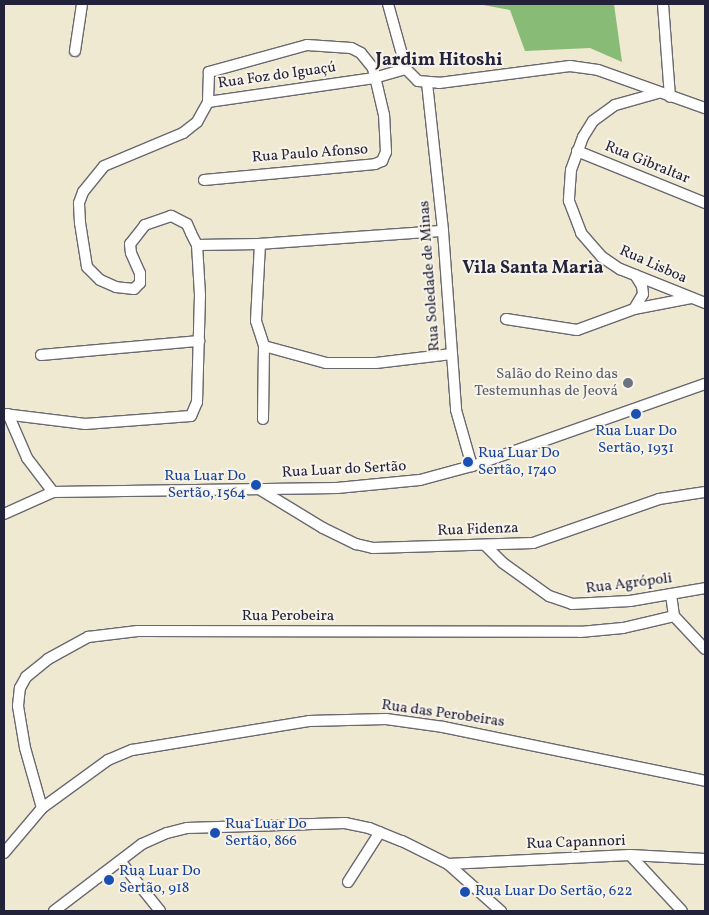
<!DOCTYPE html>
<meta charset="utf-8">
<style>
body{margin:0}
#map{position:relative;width:709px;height:915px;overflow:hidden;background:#efe9d1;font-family:Vollkorn,serif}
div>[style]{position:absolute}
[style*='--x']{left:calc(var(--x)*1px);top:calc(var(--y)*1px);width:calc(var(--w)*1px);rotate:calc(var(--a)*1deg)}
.forest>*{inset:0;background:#88bb75}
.roads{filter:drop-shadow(1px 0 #6a6870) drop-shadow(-1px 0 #6a6870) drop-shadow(0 1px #6a6870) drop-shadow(0 -1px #6a6870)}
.minor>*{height:10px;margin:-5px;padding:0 5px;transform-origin:5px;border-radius:5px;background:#fff}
.dots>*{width:14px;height:14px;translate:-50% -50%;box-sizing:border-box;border:2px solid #f7f3e8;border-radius:50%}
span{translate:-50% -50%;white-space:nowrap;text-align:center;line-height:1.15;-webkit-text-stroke:4px #f7f3e8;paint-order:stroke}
.street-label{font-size:15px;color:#22223b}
.worship-label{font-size:15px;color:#5b616d}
.right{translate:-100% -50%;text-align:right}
.transit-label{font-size:15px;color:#164399}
.left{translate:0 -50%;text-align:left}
.quarter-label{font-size:18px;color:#22223b;font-weight:700}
.frame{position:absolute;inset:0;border:5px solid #22223b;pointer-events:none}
</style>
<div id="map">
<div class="forest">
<i style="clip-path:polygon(478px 4px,614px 4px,622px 62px,590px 48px,525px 51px,510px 10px)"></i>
</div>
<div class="roads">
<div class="minor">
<i style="--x:388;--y:4;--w:67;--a:74.5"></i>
<i style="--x:406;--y:69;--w:17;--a:45"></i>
<i style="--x:418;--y:81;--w:21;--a:5"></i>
<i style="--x:439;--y:83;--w:132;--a:-7.4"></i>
<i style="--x:570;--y:66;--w:28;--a:8"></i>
<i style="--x:598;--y:70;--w:114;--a:19.6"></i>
<i style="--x:663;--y:4;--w:93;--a:85.7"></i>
<i style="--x:75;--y:51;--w:48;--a:-81.5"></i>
<i style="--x:427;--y:83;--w:149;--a:83.8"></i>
<i style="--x:443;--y:231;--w:179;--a:85.8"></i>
<i style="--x:456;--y:410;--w:58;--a:74.1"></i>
<i style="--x:658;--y:93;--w:45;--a:164.4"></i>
<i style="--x:615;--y:105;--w:27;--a:144"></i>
<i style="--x:593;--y:121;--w:19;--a:122"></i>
<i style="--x:583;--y:137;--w:35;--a:110"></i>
<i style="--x:571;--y:170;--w:31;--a:94"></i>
<i style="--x:569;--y:201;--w:34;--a:69"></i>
<i style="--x:581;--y:233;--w:32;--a:49"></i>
<i style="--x:602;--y:257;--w:22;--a:34"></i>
<i style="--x:620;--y:269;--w:92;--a:21.8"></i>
<i style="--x:577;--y:151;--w:138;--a:22.1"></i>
<i style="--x:204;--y:180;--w:172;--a:-5.3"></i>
<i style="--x:375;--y:164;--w:8;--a:-23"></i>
<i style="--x:382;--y:161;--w:10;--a:-66"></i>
<i style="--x:386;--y:152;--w:37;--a:-93"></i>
<i style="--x:384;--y:115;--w:48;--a:-103.2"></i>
<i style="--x:373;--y:68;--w:19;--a:-129"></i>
<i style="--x:361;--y:53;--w:11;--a:-153"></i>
<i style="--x:351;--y:48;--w:44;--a:-176.1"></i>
<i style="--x:307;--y:45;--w:102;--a:164.6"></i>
<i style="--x:209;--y:72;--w:30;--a:92"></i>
<i style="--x:260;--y:244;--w:77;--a:93"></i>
<i style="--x:256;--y:321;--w:26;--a:72"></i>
<i style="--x:264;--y:346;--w:73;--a:90.8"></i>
<i style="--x:197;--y:245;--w:63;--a:-0.9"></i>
<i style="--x:260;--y:244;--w:183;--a:-4.1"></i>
<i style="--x:634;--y:309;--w:17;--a:-59"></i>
<i style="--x:643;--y:294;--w:8;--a:-97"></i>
<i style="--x:642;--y:286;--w:13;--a:-122"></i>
<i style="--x:506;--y:319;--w:72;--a:8.8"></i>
<i style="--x:577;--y:330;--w:61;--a:-20.2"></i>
<i style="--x:634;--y:309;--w:58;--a:-10.9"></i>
<i style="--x:264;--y:346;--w:64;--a:15.3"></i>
<i style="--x:326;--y:363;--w:50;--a:0"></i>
<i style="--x:376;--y:363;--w:76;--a:-6.8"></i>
<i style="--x:41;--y:355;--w:159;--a:-5.1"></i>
<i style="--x:4;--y:414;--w:82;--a:7"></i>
<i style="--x:85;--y:424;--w:106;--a:-4.3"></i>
<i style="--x:191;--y:416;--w:15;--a:-67"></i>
<i style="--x:197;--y:402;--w:107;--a:-88.4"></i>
<i style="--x:200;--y:295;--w:50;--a:-93.4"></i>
<i style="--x:197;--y:245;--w:13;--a:-117"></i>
<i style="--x:191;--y:233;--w:10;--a:-114"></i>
<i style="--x:187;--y:224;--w:18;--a:-153"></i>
<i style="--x:171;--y:216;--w:28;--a:161"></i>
<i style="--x:145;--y:225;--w:24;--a:128"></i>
<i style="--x:130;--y:244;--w:9;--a:84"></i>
<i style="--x:131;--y:253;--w:22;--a:66"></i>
<i style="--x:140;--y:273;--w:10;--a:90"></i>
<i style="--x:140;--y:283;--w:8;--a:135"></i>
<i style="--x:134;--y:289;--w:18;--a:-174"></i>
<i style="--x:116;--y:287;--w:17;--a:-156"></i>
<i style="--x:100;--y:280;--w:18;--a:-135"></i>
<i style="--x:87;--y:267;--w:45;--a:-99"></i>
<i style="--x:80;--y:223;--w:20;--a:-93"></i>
<i style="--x:79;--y:203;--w:12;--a:-70"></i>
<i style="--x:83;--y:192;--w:33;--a:-51"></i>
<i style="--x:104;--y:166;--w:86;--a:-22.7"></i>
<i style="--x:183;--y:133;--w:18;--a:-38"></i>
<i style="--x:197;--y:122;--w:23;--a:-61"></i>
<i style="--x:208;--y:102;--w:168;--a:-8.2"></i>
<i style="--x:374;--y:78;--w:33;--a:-16"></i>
<i style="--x:8;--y:414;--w:48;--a:66.6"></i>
<i style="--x:27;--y:458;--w:43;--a:52.6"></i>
<i style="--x:259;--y:489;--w:75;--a:31.4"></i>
<i style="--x:323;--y:528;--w:37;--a:26"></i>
<i style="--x:356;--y:544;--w:17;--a:13"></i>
<i style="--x:373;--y:548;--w:160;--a:-1.8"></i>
<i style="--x:533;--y:543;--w:133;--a:-19.2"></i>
<i style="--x:659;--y:499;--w:47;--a:-8.7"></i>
<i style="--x:4;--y:514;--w:54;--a:-24.2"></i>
<i style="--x:53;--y:492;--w:284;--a:-0.8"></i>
<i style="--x:337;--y:488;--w:83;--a:-5.5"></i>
<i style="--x:420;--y:480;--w:54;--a:-15.1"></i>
<i style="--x:472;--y:466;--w:247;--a:-19.4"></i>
<i style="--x:486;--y:546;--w:24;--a:45"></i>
<i style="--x:503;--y:563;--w:57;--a:35.7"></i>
<i style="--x:549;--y:596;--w:24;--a:19"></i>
<i style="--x:572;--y:604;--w:58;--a:-3"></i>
<i style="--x:630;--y:601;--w:76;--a:-9.8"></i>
<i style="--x:674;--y:616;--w:45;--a:46.8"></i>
<i style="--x:42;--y:808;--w:62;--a:-105.8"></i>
<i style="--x:25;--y:748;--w:43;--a:-99.5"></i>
<i style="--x:18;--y:706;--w:18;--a:-84"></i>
<i style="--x:20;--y:688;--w:13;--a:-61"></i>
<i style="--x:26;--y:677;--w:28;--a:-39"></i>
<i style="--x:48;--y:659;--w:46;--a:-28.8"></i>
<i style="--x:88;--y:637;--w:50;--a:-6.8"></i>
<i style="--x:138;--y:631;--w:442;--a:0.1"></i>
<i style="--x:580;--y:632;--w:43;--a:-5.3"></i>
<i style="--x:623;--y:628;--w:52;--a:-13.2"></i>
<i style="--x:674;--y:616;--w:22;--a:-98"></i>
<i style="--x:4;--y:853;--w:59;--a:-49.8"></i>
<i style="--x:42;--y:808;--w:82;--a:-36"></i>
<i style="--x:108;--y:760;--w:26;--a:-23"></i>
<i style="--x:132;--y:750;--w:179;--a:-9.3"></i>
<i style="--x:309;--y:721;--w:77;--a:-1.5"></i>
<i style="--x:386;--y:719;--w:58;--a:8"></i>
<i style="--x:443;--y:727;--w:268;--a:11.6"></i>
<i style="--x:630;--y:855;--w:76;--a:47.1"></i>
<i style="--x:120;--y:861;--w:64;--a:51.3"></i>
<i style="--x:448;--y:864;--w:182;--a:-2.8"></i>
<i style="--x:630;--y:855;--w:75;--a:3.1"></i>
<i style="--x:348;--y:882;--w:59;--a:-57.4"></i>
<i style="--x:54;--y:911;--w:111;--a:-37.3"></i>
<i style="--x:142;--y:844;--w:27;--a:-24"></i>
<i style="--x:167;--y:833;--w:21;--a:-14"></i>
<i style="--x:187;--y:828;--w:158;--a:-1.8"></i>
<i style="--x:345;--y:823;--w:25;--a:12"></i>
<i style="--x:369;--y:828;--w:35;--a:22"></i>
<i style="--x:402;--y:841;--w:51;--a:26.6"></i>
<i style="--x:448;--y:864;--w:71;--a:41.6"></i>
</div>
</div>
<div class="dots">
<i style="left:628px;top:383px;background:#6b7280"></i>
<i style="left:636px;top:414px;background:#1a4fb4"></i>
<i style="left:468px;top:462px;background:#1a4fb4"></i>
<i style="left:256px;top:485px;background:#1a4fb4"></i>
<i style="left:215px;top:833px;background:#1a4fb4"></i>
<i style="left:109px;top:880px;background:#1a4fb4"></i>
<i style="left:465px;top:892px;background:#1a4fb4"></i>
</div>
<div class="street-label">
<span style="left:277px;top:76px;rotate:-8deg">Rua Foz do Iguaçú</span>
<span style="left:310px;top:154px;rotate:-4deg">Rua Paulo Afonso</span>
<span style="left:647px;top:163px;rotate:22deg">Rua Gibraltar</span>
<span style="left:653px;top:265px;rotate:24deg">Rua Lisboa</span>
<span style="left:430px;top:276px;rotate:-94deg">Rua Soledade de Minas</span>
<span style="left:344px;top:470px;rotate:-3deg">Rua Luar do Sertão</span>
<span style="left:478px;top:530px;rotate:-2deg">Rua Fidenza</span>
<span style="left:629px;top:584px;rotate:-7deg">Rua Agrópoli</span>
<span style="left:288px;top:617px">Rua Perobeira</span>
<span style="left:443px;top:714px;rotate:8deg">Rua das Perobeiras</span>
<span style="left:576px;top:843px;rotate:-2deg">Rua Capannori</span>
</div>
<div class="worship-label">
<span class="right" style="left:618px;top:383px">Salão do Reino das<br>Testemunhas de Jeová</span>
</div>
<div class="transit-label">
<span style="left:636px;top:440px">Rua Luar Do<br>Sertão, 1931</span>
<span class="left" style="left:478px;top:462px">Rua Luar Do<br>Sertão, 1740</span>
<span class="right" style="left:246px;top:485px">Rua Luar Do<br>Sertão, 1564</span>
<span class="left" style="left:225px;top:833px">Rua Luar Do<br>Sertão, 866</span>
<span class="left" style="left:119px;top:880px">Rua Luar Do<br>Sertão, 918</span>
<span class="left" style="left:475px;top:892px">Rua Luar Do Sertão, 622</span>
</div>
<div class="quarter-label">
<span style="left:439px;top:61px">Jardim Hitoshi</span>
<span style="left:533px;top:269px">Vila Santa Maria</span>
</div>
<div class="frame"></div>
</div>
